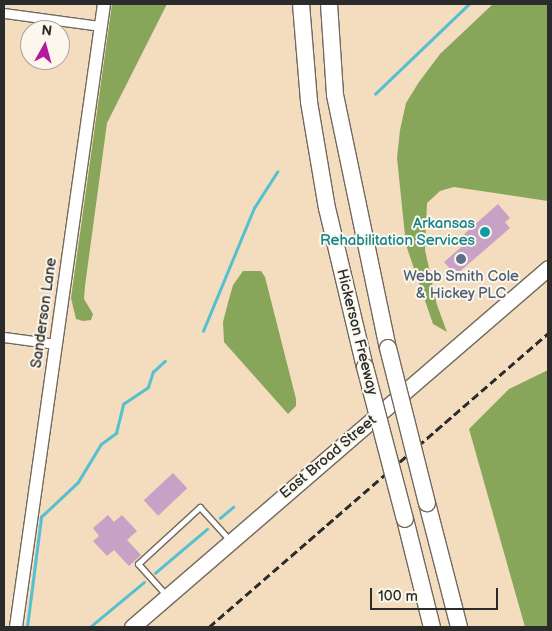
<!DOCTYPE html>
<style>
body{margin:0}
#map{position:relative;width:552px;height:631px;overflow:hidden;background:#f4dcbe;font-family:"Balsamiq Sans",sans-serif}
div>[style]{position:absolute}
[style*='--x']{left:calc(var(--x)*1px);top:calc(var(--y)*1px);width:calc(var(--w)*1px);rotate:calc(var(--a)*1deg)}
.forest>*{inset:0;background:#88a65a}
.stream>*{height:2.5px;margin:-1.25px;padding:0 1.25px;transform-origin:1.25px;border-radius:1.25px;background:#55c0d0}
.building>*{inset:0;background:#c8a1c6;transform-origin:0 0}
.roads{filter:drop-shadow(1px 0 #71695e) drop-shadow(-1px 0 #71695e) drop-shadow(0 1px #71695e) drop-shadow(0 -1px #71695e)}
.lane>*{height:4.5px;margin:-2.25px;padding:0 2.25px;transform-origin:2.25px;border-radius:2.25px;background:#fff}
.street>*{height:9px;margin:-4.5px;padding:0 4.5px;transform-origin:4.5px;border-radius:4.5px;background:#fff}
.secondary>*{height:12px;margin:-6px;padding:0 6px;transform-origin:6px;border-radius:6px;background:#fff}
.primary>*{height:15px;margin:-7.5px;padding:0 7.5px;transform-origin:7.5px;border-radius:7.5px;background:#fff}
.highway>*{height:16px;margin:-8px;padding:0 8px;transform-origin:8px;border-radius:8px;background:#fff}
.rail>*{height:2.5px;margin-top:-1.25px;transform-origin:0;background:repeating-linear-gradient(90deg,#2b2b2b 0 8px,transparent 0 12px)}
.bridges{filter:drop-shadow(1px 0 #71695e) drop-shadow(-1px 0 #71695e) drop-shadow(0 1px #71695e) drop-shadow(0 -1px #71695e)}
.highway-bridge>*{height:16px;margin:-8px;padding:0 8px;transform-origin:8px;border-radius:8px;background:#fff}
.dots>*{width:14px;height:14px;translate:-50% -50%;box-sizing:border-box;border:2px solid #fbf7ec;border-radius:50%}
span{translate:-50% -50%;white-space:nowrap;text-align:center;line-height:1.15;-webkit-text-stroke:4px #fbf7ec;paint-order:stroke}
.culture-label{font-size:15px;color:#0d838f}
.right{translate:-100% -50%;text-align:right}
.service-label{font-size:15px;color:#4e5e75}
.street-label{font-size:15px;color:#2b2b2b}
.frame{position:absolute;inset:0;border:5px solid #2b2b2b;pointer-events:none}
.north{position:absolute;left:20px;top:20px;width:50px;height:50px;box-sizing:border-box;background:#fbf7ec;border:1px solid #a8a59f;border-radius:50%;rotate:7deg;font-size:14px;font-weight:700;line-height:20px;text-align:center;color:#2b2b2b}
.north::after{content:'';display:block;margin:auto;width:18px;height:22px;background:#b5179e;clip-path:polygon(50% 0,100% 100%,50% 72%,0 100%)}
.scale{position:absolute;left:370px;top:588px;width:128px;height:22px;box-sizing:border-box;border:2px solid #2b2b2b;border-top:0;padding-left:6px;font-size:15px;line-height:18px;white-space:nowrap;color:#2b2b2b;-webkit-text-stroke:4px #fbf7ec;paint-order:stroke}
</style>
<div id="map">
<div class="forest">
<i style="clip-path:polygon(112px 4px,167px 4px,107px 123px,85px 286px,84px 299px,93px 314px,91px 320px,83px 321px,76px 319px,71px 298px)"></i>
<i style="clip-path:polygon(493px 4px,548px 4px,548px 201px,454px 187px,440px 191px,427px 203px,425px 250px,437px 305px,447px 332px,433px 324px,406px 245px,397px 158px,400px 130px,406px 103px,419px 82px,440px 54px)"></i>
<i style="clip-path:polygon(243px 271px,261px 271px,265px 277px,296px 399px,296px 406px,288px 414px,224px 342px,223px 322px,229px 299px,233px 285px)"></i>
<i style="clip-path:polygon(548px 370px,548px 627px,525px 627px,469px 429px,509px 389px)"></i>
</div>
<div class="stream">
<i style="--x:375;--y:94;--w:130;--a:-43.8"></i>
<i style="--x:203;--y:331;--w:133;--a:-67.5"></i>
<i style="--x:254;--y:208;--w:43;--a:-57.4"></i>
<i style="--x:220;--y:518;--w:17;--a:-40"></i>
<i style="--x:155;--y:573;--w:68;--a:-40.2"></i>
<i style="--x:27;--y:627;--w:111;--a:-82.7"></i>
<i style="--x:41;--y:517;--w:51;--a:-43.4"></i>
<i style="--x:78;--y:482;--w:44;--a:-58.8"></i>
<i style="--x:101;--y:444;--w:19;--a:-36"></i>
<i style="--x:116;--y:433;--w:30;--a:-76"></i>
<i style="--x:123;--y:404;--w:30;--a:-34"></i>
<i style="--x:148;--y:387;--w:16;--a:-72"></i>
<i style="--x:153;--y:372;--w:16;--a:-43"></i>
<i style="--x:90;--y:627;--w:70;--a:-39.8"></i>
</div>
<div class="building">
<i style="clip-path:polygon(498px 204px,510px 218px,505px 222px,510px 228px,458px 273px,454px 268px,452px 271px,444px 262px,466px 243px,461px 237px)"></i>
<i style="left:173px;top:473px;width:21px;height:40px;rotate:47deg"></i>
<i style="clip-path:polygon(108px 515px,114px 522px,122px 515px,137px 531px,127px 540px,141px 555px,129px 566px,114px 550px,107px 556px,93px 541px,99px 536px,93px 528px)"></i>
</div>
<div class="roads">
<div class="lane">
<i style="--x:165;--y:594;--w:40;--a:-132"></i>
<i style="--x:138;--y:564;--w:84;--a:-42.6"></i>
<i style="--x:200;--y:507;--w:45;--a:47.7"></i>
</div>
<div class="street">
<i style="--x:4;--y:13;--w:97;--a:7.7"></i>
<i style="--x:4;--y:337;--w:52;--a:7.7"></i>
</div>
<div class="secondary">
<i style="--x:16;--y:627;--w:629;--a:-81.96"></i>
</div>
<div class="primary">
<i style="--x:132;--y:627;--w:549;--a:-40.79"></i>
</div>
<div class="highway">
<i style="--x:301;--y:4;--w:98;--a:85.3"></i>
<i style="--x:309;--y:102;--w:108;--a:80.4"></i>
<i style="--x:327;--y:208;--w:163;--a:76.6"></i>
<i style="--x:329;--y:4;--w:91;--a:86.2"></i>
<i style="--x:335;--y:95;--w:258;--a:78.2"></i>
<i style="--x:427;--y:503;--w:128;--a:75.5"></i>
<i style="--x:405;--y:519;--w:111;--a:76"></i>
</div>
</div>
<div class="rail">
<i style="--x:209;--y:627;--w:449;--a:-40.9"></i>
</div>
<div class="bridges">
<div class="highway-bridge">
<i style="--x:388;--y:348;--w:160;--a:75.9"></i>
<i style="--x:365;--y:367;--w:157;--a:75.3"></i>
</div>
</div>
<div class="dots">
<i style="left:485px;top:232px;background:#0f9aa8"></i>
<i style="left:461px;top:259px;background:#5c6f8a"></i>
</div>
<div class="culture-label">
<span class="right" style="left:475px;top:232px">Arkansas<br>Rehabilitation Services</span>
</div>
<div class="service-label">
<span style="left:461px;top:285px">Webb Smith Cole<br>&amp; Hickey PLC</span>
</div>
<div class="street-label">
<span style="left:44px;top:313px;rotate:-82deg">Sanderson Lane</span>
<span style="left:357px;top:332px;rotate:76deg">Hickerson Freeway</span>
<span style="left:328px;top:457px;rotate:-40deg">East Broad Street</span>
</div>
<div class="frame"></div>
<div class="north">N</div>
<div class="scale">100 m</div>
</div>
